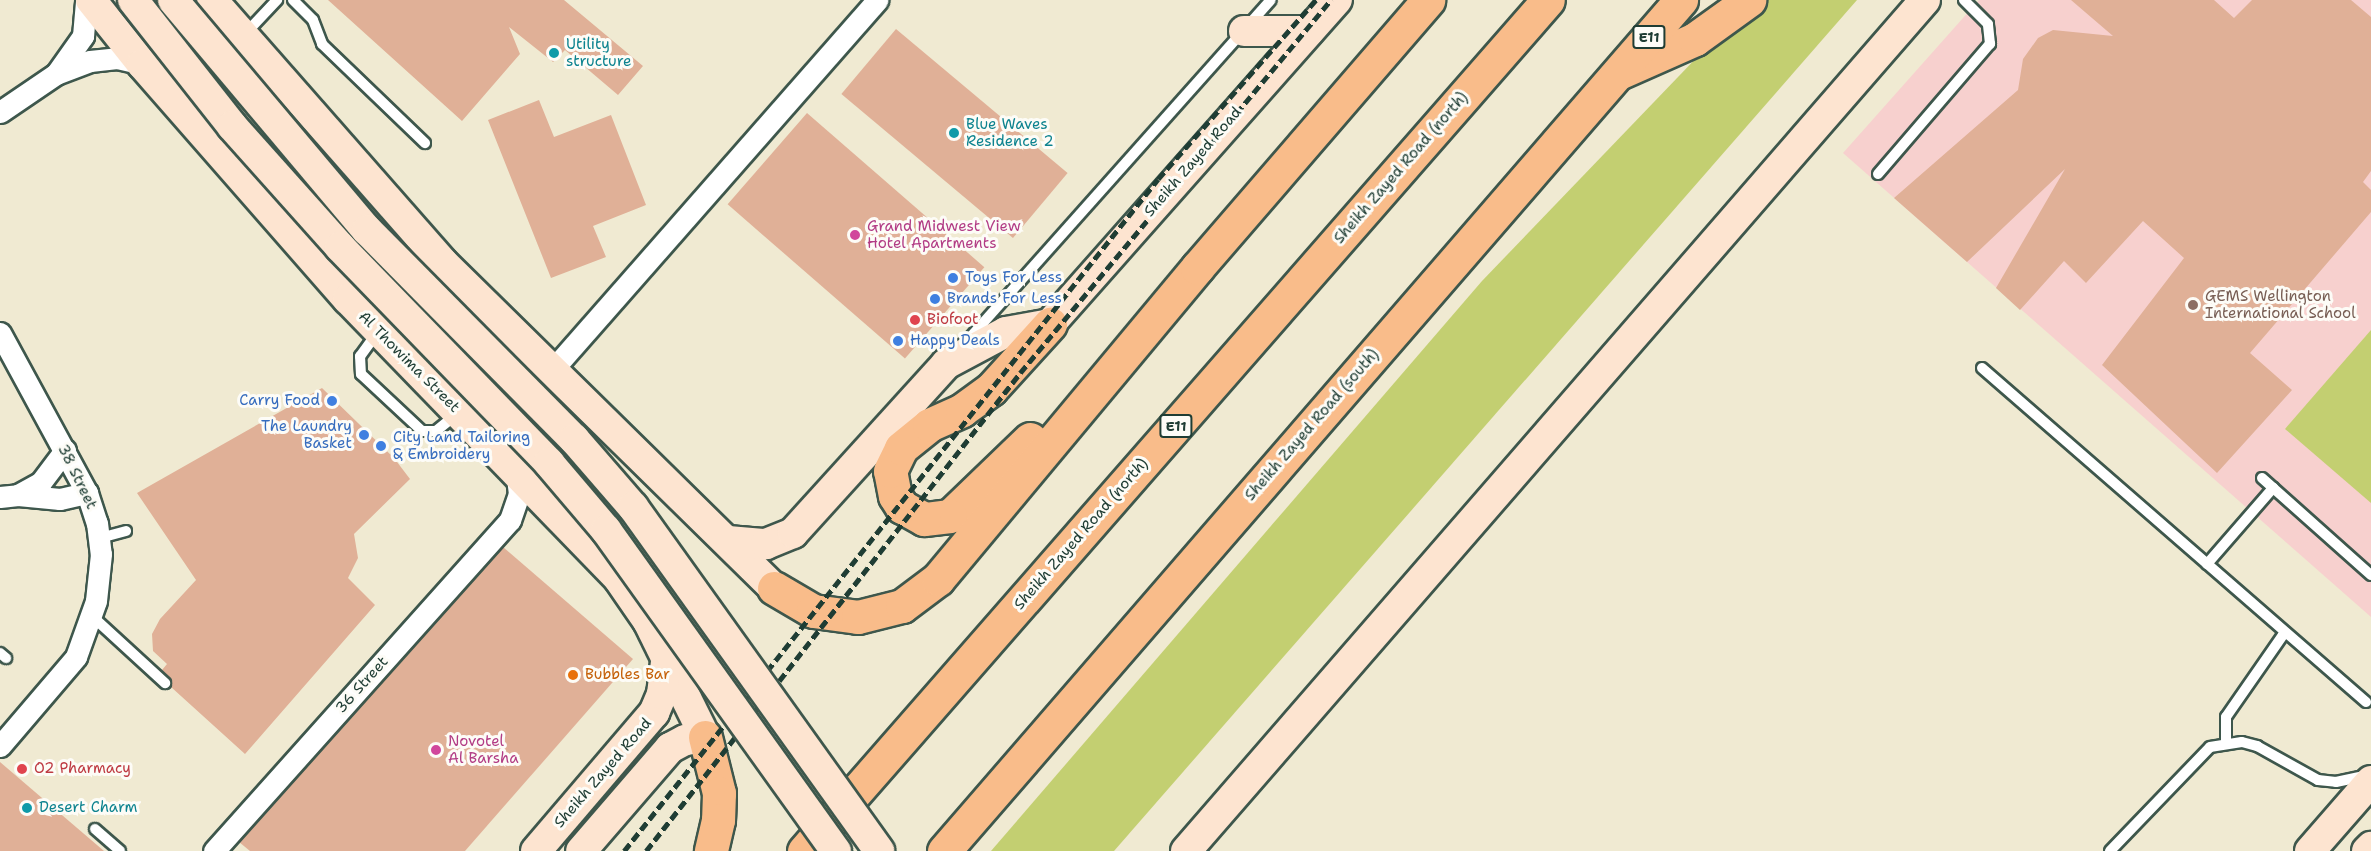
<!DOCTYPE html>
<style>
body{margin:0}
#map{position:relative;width:2371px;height:851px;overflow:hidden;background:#f0ead2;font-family:"Shantell Sans",sans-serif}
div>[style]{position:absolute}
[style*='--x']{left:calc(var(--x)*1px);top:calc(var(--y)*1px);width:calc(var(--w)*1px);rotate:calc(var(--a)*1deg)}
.built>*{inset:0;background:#f7d0ce}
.green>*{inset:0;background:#c3cf71}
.building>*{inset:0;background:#e0b097;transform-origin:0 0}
.roads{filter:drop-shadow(2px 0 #3e574c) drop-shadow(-2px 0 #3e574c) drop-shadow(0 2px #3e574c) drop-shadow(0 -2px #3e574c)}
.lane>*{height:10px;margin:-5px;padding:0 5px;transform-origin:5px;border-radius:5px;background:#fff}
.street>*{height:21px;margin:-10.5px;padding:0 10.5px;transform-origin:10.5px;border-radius:10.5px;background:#fff}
.secondary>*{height:30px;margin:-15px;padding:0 15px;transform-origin:15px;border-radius:15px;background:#fde4d0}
.highway>*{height:33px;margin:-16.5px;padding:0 16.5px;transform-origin:16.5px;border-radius:16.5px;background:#f9bc8a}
.rail>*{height:4.5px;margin-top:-2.25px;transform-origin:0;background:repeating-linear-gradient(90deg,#1f3d34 0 9px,transparent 0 13.5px)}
.bridges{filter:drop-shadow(2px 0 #3e574c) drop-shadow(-2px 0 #3e574c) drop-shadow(0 2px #3e574c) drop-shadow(0 -2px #3e574c)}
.secondary-bridge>*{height:30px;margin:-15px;padding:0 15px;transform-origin:15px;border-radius:15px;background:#fde4d0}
.dots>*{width:16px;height:16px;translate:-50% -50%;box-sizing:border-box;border:3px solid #fdfcf7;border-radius:50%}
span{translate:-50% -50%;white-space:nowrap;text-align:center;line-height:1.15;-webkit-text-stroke:6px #fdfcf7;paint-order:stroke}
.shield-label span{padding:2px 4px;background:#fdfcf7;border:2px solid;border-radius:4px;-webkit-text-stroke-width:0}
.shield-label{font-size:14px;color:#1f3d34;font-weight:700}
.culture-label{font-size:15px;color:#0d838f}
.left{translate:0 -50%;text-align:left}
.street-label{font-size:15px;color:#1f3d34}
.hotel-label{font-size:15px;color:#b23c85}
.shop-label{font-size:15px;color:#366cbe}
.right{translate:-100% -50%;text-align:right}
.education-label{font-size:15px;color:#785e54}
.health-label{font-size:15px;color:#be3a42}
.food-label{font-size:15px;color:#c56008}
</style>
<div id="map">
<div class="built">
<i style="clip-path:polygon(1979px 0,2371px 0,2371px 617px,1843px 153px)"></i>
</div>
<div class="green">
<i style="clip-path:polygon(1752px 0,1857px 0,1114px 851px,991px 851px,1482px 281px)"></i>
<i style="clip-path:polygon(2371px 330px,2371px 503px,2285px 429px)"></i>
</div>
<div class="building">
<i style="clip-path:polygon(328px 0,564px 0,643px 66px,618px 95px,565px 50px,553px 62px,509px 27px,520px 54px,462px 121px)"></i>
<i style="clip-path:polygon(2071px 0,2214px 0,2234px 18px,2252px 0,2351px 0,2371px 17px,2371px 171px,2363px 182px,2371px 190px,2371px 212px,2250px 353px,2292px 390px,2217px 473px,2102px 365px,2184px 258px,2143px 221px,2086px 283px,2064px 261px,2020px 310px,1996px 288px,2065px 169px,1967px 262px,1894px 198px,2018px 90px,2023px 59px,2038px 38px,2053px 30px,2113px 36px)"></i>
<i style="left:896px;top:29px;width:224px;height:85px;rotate:40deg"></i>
<i style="clip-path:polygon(539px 100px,554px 137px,611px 115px,646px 205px,593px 226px,606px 257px,551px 278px,488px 120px)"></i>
<i style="left:807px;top:113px;width:235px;height:121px;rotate:41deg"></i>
<i style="clip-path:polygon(322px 388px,394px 458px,410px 479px,354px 534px,358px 558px,348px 578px,375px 605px,245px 754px,171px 687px,172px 680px,162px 670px,167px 664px,153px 651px,152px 634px,160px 619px,196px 580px,137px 493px)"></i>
<i style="clip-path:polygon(503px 547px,633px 659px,465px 851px,250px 851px,239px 842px)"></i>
<i style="clip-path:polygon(0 762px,104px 851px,0 851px)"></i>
</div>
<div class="roads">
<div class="lane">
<i style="--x:293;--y:0;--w:28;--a:45"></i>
<i style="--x:313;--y:20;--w:26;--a:69"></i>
<i style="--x:322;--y:44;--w:143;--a:43.9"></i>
<i style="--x:245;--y:34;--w:47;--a:-46.7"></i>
<i style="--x:1878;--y:174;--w:172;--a:-49.3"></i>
<i style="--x:1990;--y:44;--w:20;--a:-96"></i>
<i style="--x:1988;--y:24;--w:34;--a:-135"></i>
<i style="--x:377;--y:333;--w:29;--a:126"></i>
<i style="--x:360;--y:356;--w:18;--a:87"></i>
<i style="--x:361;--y:374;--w:83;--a:43.1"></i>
<i style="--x:422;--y:431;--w:14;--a:0"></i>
<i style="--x:436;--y:431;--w:27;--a:-39"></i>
<i style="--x:966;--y:342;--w:458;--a:-48.3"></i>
<i style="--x:1982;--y:368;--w:509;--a:41.02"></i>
<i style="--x:2262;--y:478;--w:146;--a:41.7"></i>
<i style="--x:100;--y:538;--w:27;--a:-15"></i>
<i style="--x:2207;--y:564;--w:101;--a:-49"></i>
<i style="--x:93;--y:617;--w:98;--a:42.5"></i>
<i style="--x:0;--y:653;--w:8;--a:40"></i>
<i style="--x:2226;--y:742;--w:25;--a:-90"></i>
<i style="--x:2226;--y:717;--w:103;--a:-55.2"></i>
<i style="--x:95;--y:829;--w:33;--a:41"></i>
<i style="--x:2110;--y:851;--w:144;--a:-46.1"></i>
<i style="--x:2210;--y:747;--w:32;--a:-9"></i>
<i style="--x:2242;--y:742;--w:16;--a:15"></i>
<i style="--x:2257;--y:746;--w:70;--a:29.1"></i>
<i style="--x:2318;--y:780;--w:18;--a:6"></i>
<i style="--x:2336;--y:782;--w:30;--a:-12"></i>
</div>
<div class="street">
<i style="--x:56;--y:74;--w:47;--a:-54.6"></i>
<i style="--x:83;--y:36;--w:36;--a:-85"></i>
<i style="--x:0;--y:112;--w:68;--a:-34.2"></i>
<i style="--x:56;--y:74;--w:36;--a:-21"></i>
<i style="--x:90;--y:61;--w:27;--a:-6"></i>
<i style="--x:117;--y:58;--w:26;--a:13"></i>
<i style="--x:0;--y:333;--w:182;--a:61.5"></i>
<i style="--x:87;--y:493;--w:32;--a:72"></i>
<i style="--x:97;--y:523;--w:31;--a:83"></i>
<i style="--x:101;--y:554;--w:47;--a:96.1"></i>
<i style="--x:96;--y:601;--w:59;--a:109.7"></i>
<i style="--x:76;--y:657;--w:117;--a:130.5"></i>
<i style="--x:554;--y:368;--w:490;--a:-48.7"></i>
<i style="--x:18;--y:495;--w:42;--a:5.4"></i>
<i style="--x:60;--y:499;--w:28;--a:-13"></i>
<i style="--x:0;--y:497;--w:18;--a:-6"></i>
<i style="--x:18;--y:495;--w:26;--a:-29"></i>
<i style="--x:41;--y:482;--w:40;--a:-53"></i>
<i style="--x:214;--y:851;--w:444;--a:-48.2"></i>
<i style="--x:510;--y:520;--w:28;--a:-71"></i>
<i style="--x:519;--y:494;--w:25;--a:-97"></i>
</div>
<div class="secondary">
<i style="--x:91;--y:0;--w:82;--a:51.4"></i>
<i style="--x:142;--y:64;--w:313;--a:48.8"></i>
<i style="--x:348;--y:299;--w:390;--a:45.9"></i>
<i style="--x:619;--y:579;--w:51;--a:55.4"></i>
<i style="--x:648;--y:621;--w:129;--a:63.8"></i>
<i style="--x:705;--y:737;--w:20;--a:171"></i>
<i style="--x:685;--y:740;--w:17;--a:152"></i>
<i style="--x:670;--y:748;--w:136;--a:130.8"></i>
<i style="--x:212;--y:0;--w:349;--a:48.7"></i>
<i style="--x:442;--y:262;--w:465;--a:44.5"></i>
<i style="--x:1244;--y:31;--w:65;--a:0"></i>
<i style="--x:728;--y:541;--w:38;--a:5"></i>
<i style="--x:766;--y:544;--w:29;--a:-22"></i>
<i style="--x:793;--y:533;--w:228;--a:-47.8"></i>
<i style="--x:946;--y:364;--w:68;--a:-28.1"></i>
<i style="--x:1006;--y:332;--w:45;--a:-10.3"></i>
<i style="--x:1050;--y:324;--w:433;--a:-48.5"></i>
<i style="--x:536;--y:851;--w:182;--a:-49.5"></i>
<i style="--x:654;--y:713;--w:21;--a:-67"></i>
<i style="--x:662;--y:694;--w:40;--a:-82.9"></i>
<i style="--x:1186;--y:851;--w:1127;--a:-49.03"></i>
<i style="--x:2310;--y:851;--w:93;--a:-48.9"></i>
<i style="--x:2367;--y:851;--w:6;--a:-45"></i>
</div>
<div class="highway">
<i style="--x:1621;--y:72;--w:81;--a:-24"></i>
<i style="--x:1695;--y:39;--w:67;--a:-35.8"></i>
<i style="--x:1030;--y:439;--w:111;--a:136.1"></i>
<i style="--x:950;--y:516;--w:26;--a:173"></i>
<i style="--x:924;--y:519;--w:25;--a:-151"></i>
<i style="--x:902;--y:507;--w:13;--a:-122"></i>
<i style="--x:895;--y:496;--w:25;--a:-101"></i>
<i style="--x:890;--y:471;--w:25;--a:-64"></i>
<i style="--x:901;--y:448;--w:36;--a:-39"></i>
<i style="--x:929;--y:425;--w:36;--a:-24"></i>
<i style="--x:962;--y:410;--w:36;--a:-36"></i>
<i style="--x:991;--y:389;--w:88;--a:-47.8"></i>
<i style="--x:774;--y:588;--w:45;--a:30.5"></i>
<i style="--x:813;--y:611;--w:45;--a:7.6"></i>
<i style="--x:858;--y:617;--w:45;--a:-14"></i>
<i style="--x:902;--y:606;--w:45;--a:-36.9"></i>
<i style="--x:938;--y:579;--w:405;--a:-50.2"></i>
<i style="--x:1197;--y:268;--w:354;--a:-49.2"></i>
<i style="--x:705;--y:737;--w:58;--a:76"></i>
<i style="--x:719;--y:793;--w:27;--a:92"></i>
<i style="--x:718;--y:820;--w:32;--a:103"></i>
<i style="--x:804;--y:851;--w:1130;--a:-48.84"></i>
<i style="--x:944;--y:851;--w:1126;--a:-49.11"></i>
</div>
</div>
<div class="rail">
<i style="--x:624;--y:851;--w:858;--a:-51.53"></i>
<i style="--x:1158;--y:179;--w:239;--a:-48.6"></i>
<i style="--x:646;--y:851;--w:607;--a:-51.96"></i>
<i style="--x:1020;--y:373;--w:486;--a:-50.2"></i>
</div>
<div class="bridges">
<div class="secondary-bridge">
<i style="--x:133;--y:0;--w:160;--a:51.8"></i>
<i style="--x:232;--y:126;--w:162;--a:48.2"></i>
<i style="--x:340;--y:247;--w:301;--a:45.9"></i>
<i style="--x:549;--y:463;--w:88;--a:49.6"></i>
<i style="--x:606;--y:530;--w:395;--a:54.4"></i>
<i style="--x:173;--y:0;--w:301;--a:49.9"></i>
<i style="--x:367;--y:230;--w:294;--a:45.3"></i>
<i style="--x:574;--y:439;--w:90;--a:49.1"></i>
<i style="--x:633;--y:507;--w:423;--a:54.4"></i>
</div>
</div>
<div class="dots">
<i style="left:554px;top:53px;background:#0f9aa8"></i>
<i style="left:954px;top:133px;background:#0f9aa8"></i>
<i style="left:855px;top:235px;background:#d1479c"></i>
<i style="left:953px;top:278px;background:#3f7fe0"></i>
<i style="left:935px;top:299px;background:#3f7fe0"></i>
<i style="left:2193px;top:305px;background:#8d6e63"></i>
<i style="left:915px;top:320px;background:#e0444e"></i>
<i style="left:898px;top:341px;background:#3f7fe0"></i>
<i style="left:332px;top:401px;background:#3f7fe0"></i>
<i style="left:364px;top:435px;background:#3f7fe0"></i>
<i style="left:381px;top:446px;background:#3f7fe0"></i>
<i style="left:573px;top:675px;background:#e8710a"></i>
<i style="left:436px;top:750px;background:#d1479c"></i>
<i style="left:22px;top:769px;background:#e0444e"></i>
<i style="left:27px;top:808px;background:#0f9aa8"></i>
</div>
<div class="shield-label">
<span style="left:1649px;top:37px">E11</span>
<span style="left:1176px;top:426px">E11</span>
</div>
<div class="culture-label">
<span class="left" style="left:566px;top:53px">Utility<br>structure</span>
<span class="left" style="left:966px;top:133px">Blue Waves<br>Residence 2</span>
<span class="left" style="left:39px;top:808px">Desert Charm</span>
</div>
<div class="street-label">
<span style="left:1193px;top:162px;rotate:-49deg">Sheikh Zayed Road</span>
<span style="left:1401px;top:168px;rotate:-49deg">Sheikh Zayed Road (north)</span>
<span style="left:409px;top:362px;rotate:45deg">Al Thowima Street</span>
<span style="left:1312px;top:425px;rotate:-49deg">Sheikh Zayed Road (south)</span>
<span style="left:77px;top:477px;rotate:64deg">38 Street</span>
<span style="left:1081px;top:534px;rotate:-49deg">Sheikh Zayed Road (north)</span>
<span style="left:362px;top:685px;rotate:-48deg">36 Street</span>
<span style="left:603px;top:773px;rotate:-49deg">Sheikh Zayed Road</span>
</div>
<div class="hotel-label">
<span class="left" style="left:867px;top:235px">Grand Midwest View<br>Hotel Apartments</span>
<span class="left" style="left:448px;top:750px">Novotel<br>Al Barsha</span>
</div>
<div class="shop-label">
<span class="left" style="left:965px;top:278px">Toys For Less</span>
<span class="left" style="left:947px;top:299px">Brands For Less</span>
<span class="left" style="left:910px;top:341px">Happy Deals</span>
<span class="right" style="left:320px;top:401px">Carry Food</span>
<span class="right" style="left:352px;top:435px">The Laundry<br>Basket</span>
<span class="left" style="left:393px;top:446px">City Land Tailoring<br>&amp; Embroidery</span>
</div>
<div class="education-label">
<span class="left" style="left:2205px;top:305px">GEMS Wellington<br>International School</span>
</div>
<div class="health-label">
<span class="left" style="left:927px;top:320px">Biofoot</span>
<span class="left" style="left:34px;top:769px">O2 Pharmacy</span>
</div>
<div class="food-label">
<span class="left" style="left:585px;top:675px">Bubbles Bar</span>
</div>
</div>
